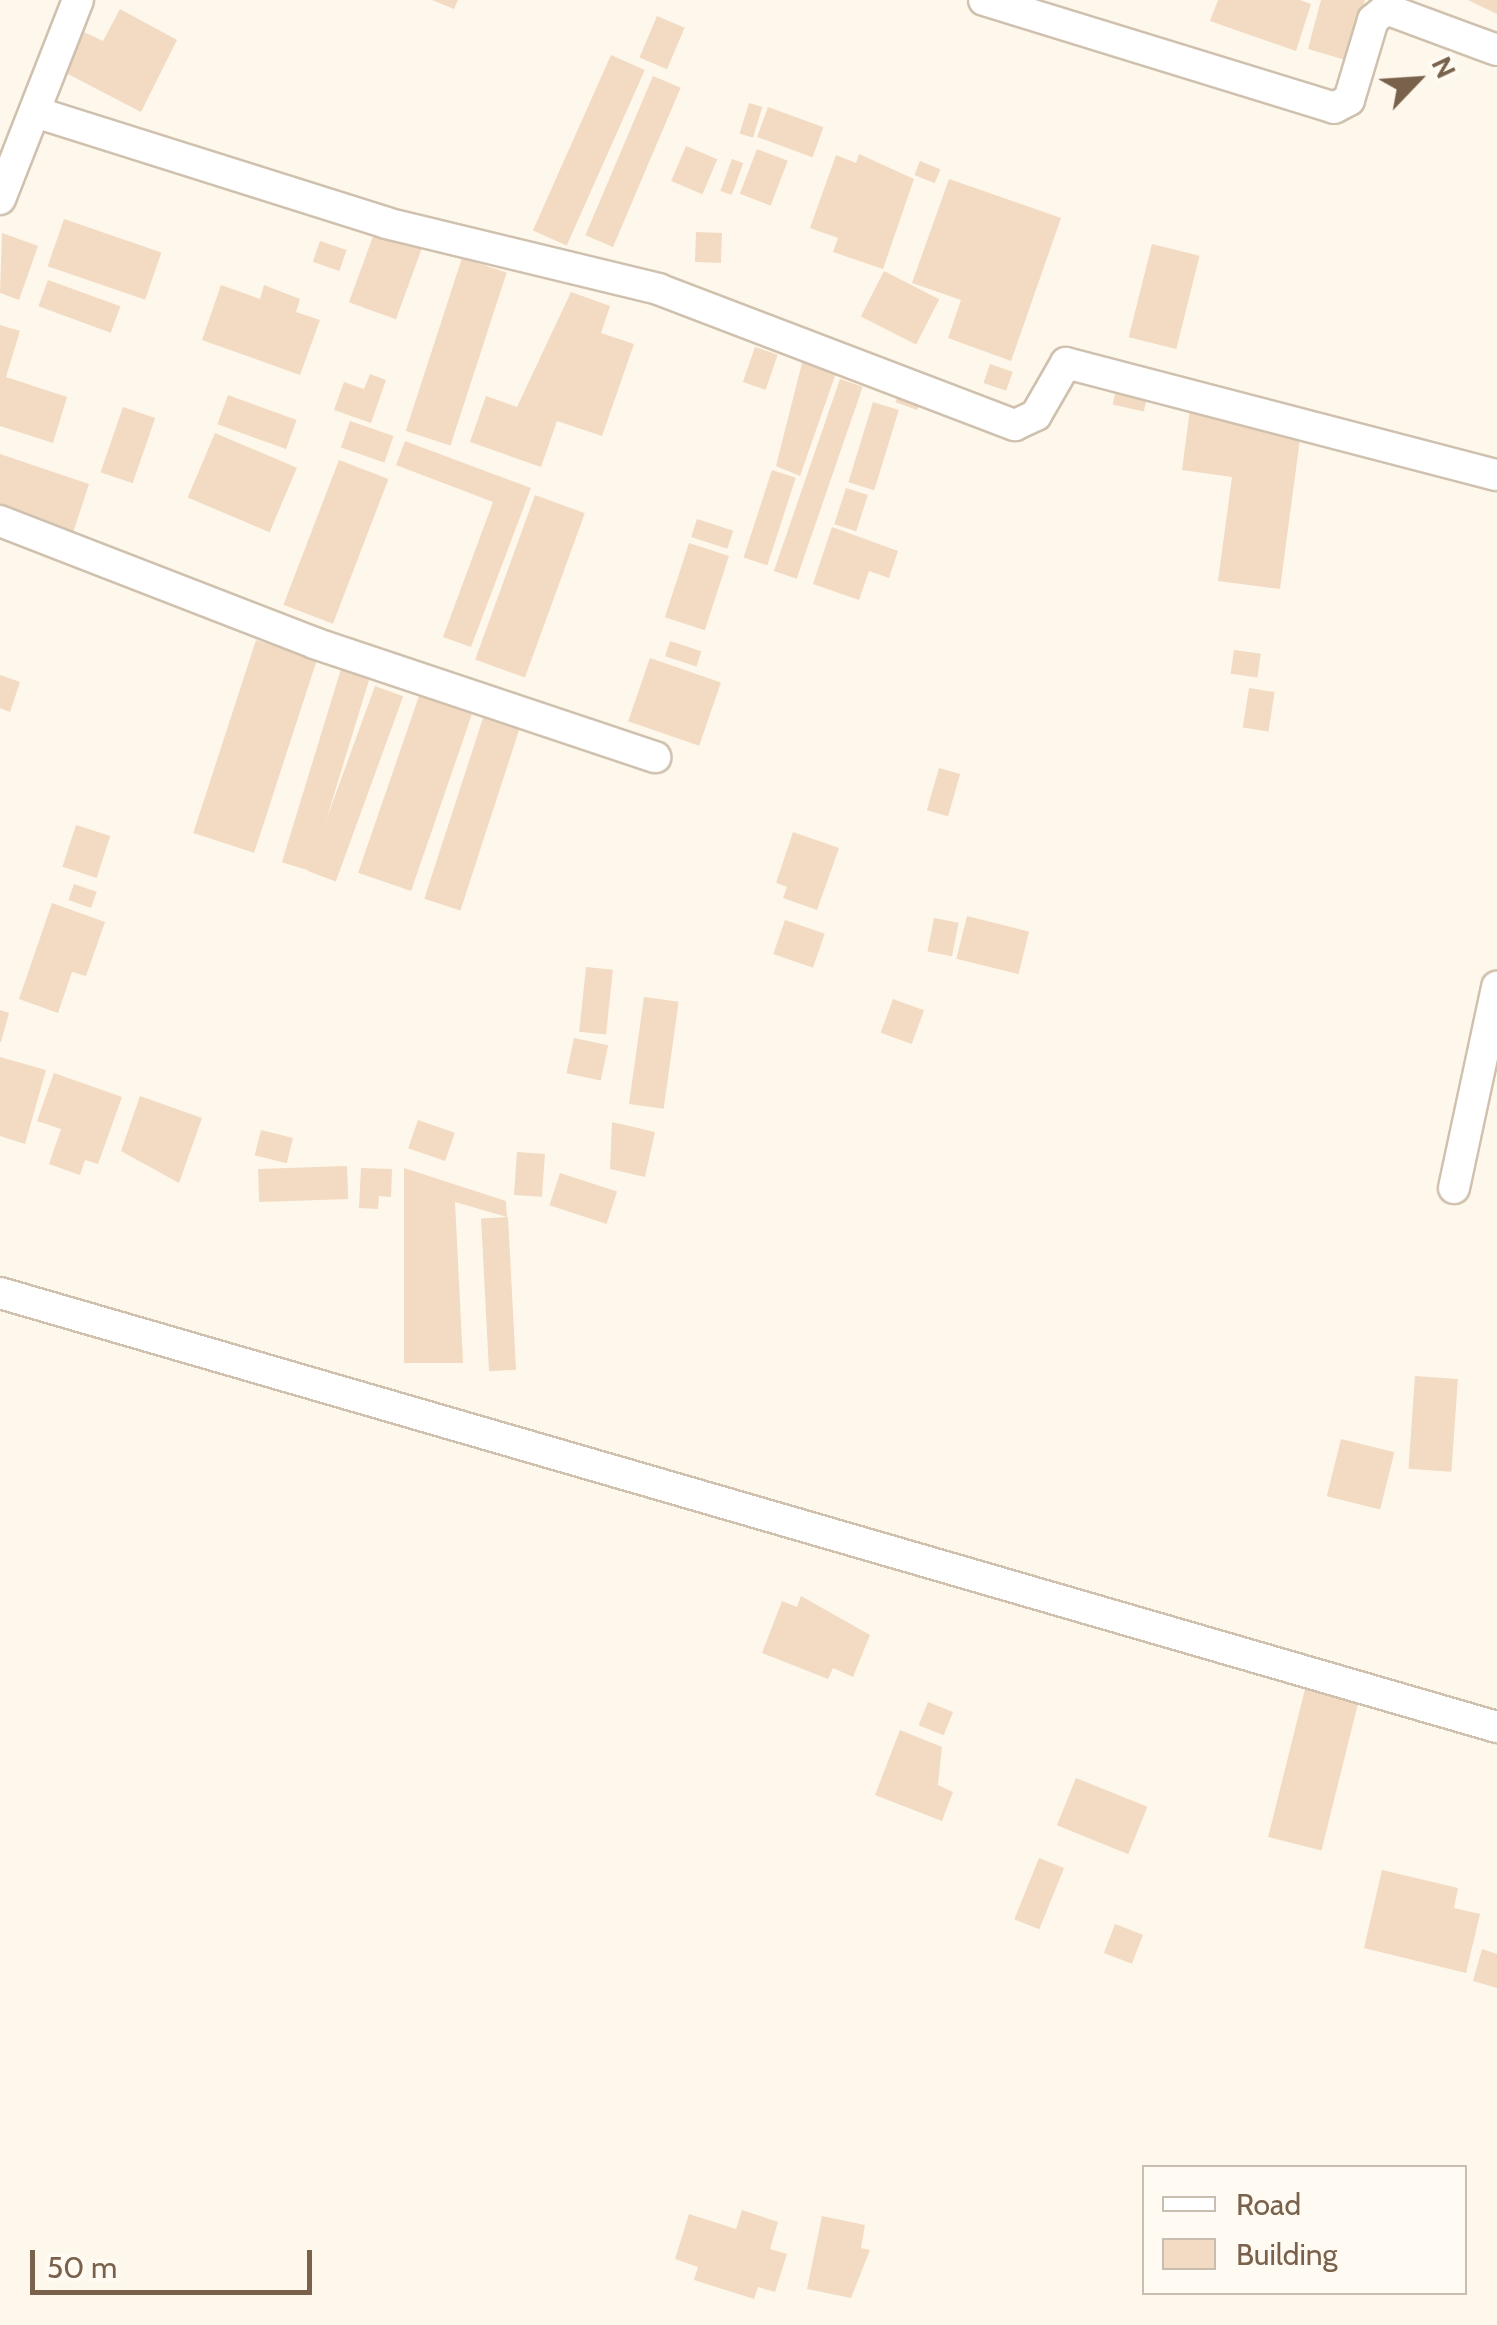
<!DOCTYPE html>
<style>
body{margin:0}
#map{position:relative;width:1497px;height:2325px;overflow:hidden;background:#fdf8eb;font-family:Cabin,sans-serif}
div>[style]{position:absolute}
[style*='--x']{left:calc(var(--x)*1px);top:calc(var(--y)*1px);width:calc(var(--w)*1px);rotate:calc(var(--a)*1deg)}
.building>*{inset:0;background:#f3dac2;transform-origin:0 0}
.roads{filter:drop-shadow(2px 0 #d0c1af) drop-shadow(-2px 0 #d0c1af) drop-shadow(0 2px #d0c1af) drop-shadow(0 -2px #d0c1af)}
.street>*{height:30px;margin:-15px;padding:0 15px;transform-origin:15px;border-radius:15px;background:#fff}
span{translate:-50% -50%;white-space:nowrap;text-align:center;line-height:1.15;-webkit-text-stroke:10px #fffbf2;paint-order:stroke}
.legend{position:absolute;left:1142px;top:2165px;width:325px;height:130px;box-sizing:border-box;background:#fffbf2;border:2px solid #c9bdb0;margin:0;padding:12px 18px;list-style:none;font-size:30px;color:#79614c}
.legend li{display:flex;align-items:center;gap:20px;height:50px}
.legend b{width:50px;border:2px solid #c9bdb0}
.north{position:absolute;left:1367px;top:30px;width:100px;height:100px;-webkit-text-stroke:8px #fffbf2;paint-order:stroke;rotate:65deg;font-size:28px;font-weight:700;line-height:40px;text-align:center;color:#79614c}
.north::after{content:'';display:block;margin:auto;width:35px;height:45px;background:#79614c;clip-path:polygon(50% 0,100% 100%,50% 72%,0 100%)}
.scale{position:absolute;left:30px;top:2250px;width:282px;height:45px;box-sizing:border-box;border:5px solid #79614c;border-top:0;padding-left:12px;font-size:30px;line-height:35px;white-space:nowrap;color:#79614c;-webkit-text-stroke:8px #fffbf2;paint-order:stroke}
</style>
<div id="map">
<div class="building">
<i style="clip-path:polygon(432px 0,458px 0,454px 9px)"></i>
<i style="clip-path:polygon(1218px 0,1300px 0,1311px 4px,1296px 51px,1210px 21px)"></i>
<i style="clip-path:polygon(1321px 0,1365px 0,1349px 61px,1308px 49px)"></i>
<i style="clip-path:polygon(1468px 0,1497px 0,1497px 14px)"></i>
<i style="clip-path:polygon(120px 9px,177px 40px,141px 112px,64px 72px,84px 32px,103px 41px)"></i>
<i style="left:657px;top:16px;width:30px;height:45px;rotate:23deg"></i>
<i style="left:611px;top:55px;width:37px;height:192px;rotate:24deg"></i>
<i style="left:653px;top:76px;width:30px;height:173px;rotate:23deg"></i>
<i style="left:749px;top:103px;width:14px;height:32px;rotate:17deg"></i>
<i style="left:768px;top:107px;width:59px;height:32px;rotate:20deg"></i>
<i style="left:686px;top:146px;width:34px;height:38px;rotate:23deg"></i>
<i style="left:757px;top:149px;width:33px;height:48px;rotate:21deg"></i>
<i style="clip-path:polygon(859px 154px,914px 179px,883px 269px,833px 252px,838px 238px,810px 228px,836px 155px,856px 163px)"></i>
<i style="left:732px;top:159px;width:12px;height:34px;rotate:20deg"></i>
<i style="left:920px;top:161px;width:22px;height:15px;rotate:22deg"></i>
<i style="clip-path:polygon(949px 179px,1061px 218px,1011px 361px,948px 338px,961px 300px,912px 283px)"></i>
<i style="left:64px;top:219px;width:103px;height:50px;rotate:19deg"></i>
<i style="left:376px;top:228px;width:50px;height:79px;rotate:20deg"></i>
<i style="left:696px;top:232px;width:26px;height:30px;rotate:2deg"></i>
<i style="clip-path:polygon(2px 233px,38px 246px,19px 300px,0 293px)"></i>
<i style="left:320px;top:241px;width:28px;height:22px;rotate:19deg"></i>
<i style="left:1152px;top:244px;width:49px;height:96px;rotate:14deg"></i>
<i style="left:462px;top:258px;width:47px;height:182px;rotate:18deg"></i>
<i style="left:884px;top:271px;width:62px;height:51px;rotate:27deg"></i>
<i style="left:48px;top:280px;width:77px;height:28px;rotate:20deg"></i>
<i style="clip-path:polygon(221px 285px,260px 299px,264px 285px,300px 299px,296px 312px,320px 320px,300px 375px,202px 340px)"></i>
<i style="clip-path:polygon(571px 292px,610px 306px,601px 333px,634px 344px,602px 436px,557px 421px,541px 467px,470px 442px,486px 396px,517px 407px)"></i>
<i style="clip-path:polygon(0 325px,20px 331px,6px 377px,67px 397px,53px 443px,0 426px)"></i>
<i style="left:755px;top:347px;width:24px;height:37px;rotate:19deg"></i>
<i style="clip-path:polygon(803px 359px,837px 370px,800px 476px,776px 466px)"></i>
<i style="left:990px;top:364px;width:24px;height:20px;rotate:19deg"></i>
<i style="clip-path:polygon(370px 374px,386px 380px,371px 423px,334px 410px,344px 382px,364px 389px)"></i>
<i style="left:840px;top:379px;width:24px;height:203px;rotate:19deg"></i>
<i style="left:1118px;top:381px;width:32px;height:24px;rotate:13deg"></i>
<i style="left:900px;top:390px;width:23px;height:13px;rotate:20deg"></i>
<i style="left:228px;top:395px;width:73px;height:31px;rotate:20deg"></i>
<i style="left:873px;top:402px;width:27px;height:84px;rotate:17deg"></i>
<i style="left:123px;top:407px;width:34px;height:69px;rotate:19deg"></i>
<i style="clip-path:polygon(1190px 409px,1302px 424px,1280px 589px,1218px 581px,1232px 477px,1182px 470px)"></i>
<i style="left:350px;top:421px;width:46px;height:28px;rotate:19deg"></i>
<i style="left:215px;top:433px;width:89px;height:70px;rotate:23deg"></i>
<i style="clip-path:polygon(405px 441px,531px 488px,471px 647px,443px 637px,493px 502px,396px 465px)"></i>
<i style="clip-path:polygon(0 454px,89px 484px,73px 533px,0 508px)"></i>
<i style="left:339px;top:460px;width:53px;height:155px;rotate:21deg"></i>
<i style="left:772px;top:470px;width:25px;height:92px;rotate:18deg"></i>
<i style="left:846px;top:488px;width:23px;height:38px;rotate:18deg"></i>
<i style="left:535px;top:495px;width:53px;height:175px;rotate:20deg"></i>
<i style="left:697px;top:519px;width:38px;height:19px;rotate:18deg"></i>
<i style="clip-path:polygon(832px 527px,898px 551px,889px 578px,869px 571px,859px 600px,813px 584px)"></i>
<i style="left:689px;top:543px;width:42px;height:78px;rotate:18deg"></i>
<i style="left:256px;top:640px;width:64px;height:203px;rotate:18deg"></i>
<i style="left:670px;top:641px;width:33px;height:16px;rotate:18deg"></i>
<i style="left:1234px;top:650px;width:27px;height:24px;rotate:8deg"></i>
<i style="left:650px;top:658px;width:75px;height:67px;rotate:19deg"></i>
<i style="left:341px;top:669px;width:30px;height:202px;rotate:17deg"></i>
<i style="clip-path:polygon(0 675px,20px 682px,10px 712px,0 708px)"></i>
<i style="left:375px;top:686px;width:30px;height:197px;rotate:20deg"></i>
<i style="left:1249px;top:688px;width:26px;height:40px;rotate:9deg"></i>
<i style="left:419px;top:696px;width:56px;height:187px;rotate:19deg"></i>
<i style="left:483px;top:718px;width:38px;height:190px;rotate:18deg"></i>
<i style="left:939px;top:768px;width:22px;height:44px;rotate:16deg"></i>
<i style="left:76px;top:825px;width:36px;height:44px;rotate:18deg"></i>
<i style="clip-path:polygon(793px 832px,839px 848px,817px 910px,783px 898px,787px 887px,776px 883px)"></i>
<i style="left:74px;top:884px;width:24px;height:17px;rotate:19deg"></i>
<i style="clip-path:polygon(52px 903px,105px 922px,86px 976px,72px 972px,58px 1013px,19px 999px)"></i>
<i style="left:967px;top:916px;width:64px;height:44px;rotate:14deg"></i>
<i style="left:934px;top:918px;width:25px;height:34px;rotate:11deg"></i>
<i style="left:785px;top:920px;width:42px;height:36px;rotate:19deg"></i>
<i style="left:586px;top:967px;width:27px;height:65px;rotate:6deg"></i>
<i style="left:644px;top:997px;width:35px;height:108px;rotate:8deg"></i>
<i style="left:893px;top:999px;width:33px;height:36px;rotate:20deg"></i>
<i style="clip-path:polygon(0 1010px,9px 1013px,1px 1042px,0 1042px)"></i>
<i style="left:574px;top:1038px;width:35px;height:36px;rotate:12deg"></i>
<i style="clip-path:polygon(0 1057px,46px 1070px,25px 1144px,0 1136px)"></i>
<i style="clip-path:polygon(54px 1073px,122px 1097px,98px 1164px,85px 1160px,80px 1175px,49px 1164px,61px 1129px,37px 1121px)"></i>
<i style="clip-path:polygon(140px 1096px,202px 1118px,179px 1183px,121px 1151px)"></i>
<i style="left:418px;top:1120px;width:39px;height:30px;rotate:19deg"></i>
<i style="clip-path:polygon(612px 1122px,655px 1132px,645px 1177px,610px 1169px)"></i>
<i style="left:261px;top:1130px;width:33px;height:26px;rotate:14deg"></i>
<i style="left:517px;top:1152px;width:28px;height:43px;rotate:4deg"></i>
<i style="left:347px;top:1166px;width:33px;height:89px;rotate:88deg"></i>
<i style="clip-path:polygon(361px 1168px,392px 1169px,391px 1197px,379px 1196px,378px 1209px,359px 1208px)"></i>
<i style="clip-path:polygon(404px 1168px,506px 1201px,507px 1217px,455px 1202px,463px 1363px,404px 1363px)"></i>
<i style="left:560px;top:1173px;width:60px;height:34px;rotate:18deg"></i>
<i style="left:508px;top:1217px;width:153px;height:27px;rotate:87deg"></i>
<i style="left:1415px;top:1376px;width:43px;height:93px;rotate:4deg"></i>
<i style="left:1341px;top:1439px;width:55px;height:59px;rotate:14deg"></i>
<i style="clip-path:polygon(801px 1596px,870px 1635px,853px 1677px,833px 1668px,828px 1679px,762px 1653px,782px 1601px,797px 1607px)"></i>
<i style="left:1308px;top:1677px;width:55px;height:165px;rotate:14deg"></i>
<i style="left:928px;top:1702px;width:27px;height:25px;rotate:22deg"></i>
<i style="clip-path:polygon(900px 1730px,942px 1747px,938px 1785px,953px 1792px,942px 1821px,875px 1795px)"></i>
<i style="left:1076px;top:1778px;width:77px;height:51px;rotate:22deg"></i>
<i style="left:1039px;top:1858px;width:27px;height:66px;rotate:22deg"></i>
<i style="clip-path:polygon(1382px 1870px,1458px 1888px,1454px 1908px,1480px 1914px,1466px 1973px,1364px 1948px)"></i>
<i style="left:1115px;top:1924px;width:30px;height:31px;rotate:21deg"></i>
<i style="clip-path:polygon(1482px 1949px,1497px 1954px,1497px 1988px,1473px 1981px)"></i>
<i style="clip-path:polygon(742px 2210px,778px 2222px,770px 2249px,787px 2254px,775px 2292px,758px 2287px,754px 2299px,694px 2280px,698px 2267px,675px 2259px,689px 2214px,736px 2229px)"></i>
<i style="clip-path:polygon(822px 2216px,865px 2225px,861px 2248px,870px 2250px,851px 2298px,807px 2289px)"></i>
</div>
<div class="roads">
<div class="street">
<i style="--x:984;--y:0;--w:366;--a:17.1"></i>
<i style="--x:1334;--y:108;--w:17;--a:-28"></i>
<i style="--x:1349;--y:100;--w:84;--a:-73.3"></i>
<i style="--x:1373;--y:20;--w:17;--a:-40"></i>
<i style="--x:1386;--y:9;--w:118;--a:20.3"></i>
<i style="--x:35;--y:112;--w:368;--a:17.5"></i>
<i style="--x:386;--y:223;--w:280;--a:13.6"></i>
<i style="--x:658;--y:289;--w:382;--a:20.9"></i>
<i style="--x:1015;--y:425;--w:23;--a:-25"></i>
<i style="--x:1036;--y:415;--w:60;--a:-60"></i>
<i style="--x:1066;--y:363;--w:445;--a:14.6"></i>
<i style="--x:0;--y:199;--w:214;--a:-68.6"></i>
<i style="--x:0;--y:521;--w:337;--a:21.2"></i>
<i style="--x:314;--y:643;--w:360;--a:18.5"></i>
<i style="--x:1454;--y:1188;--w:206;--a:-77.9"></i>
<i style="--x:0;--y:1293;--w:1559;--a:16.17"></i>
</div>
</div>
<ul class="legend">
<li><b style="height:12px;background:#fff"></b>Road</li>
<li><b style="height:28px;background:#f3dac2"></b>Building</li>
</ul>
<div class="north">N</div>
<div class="scale">50 m</div>
</div>
